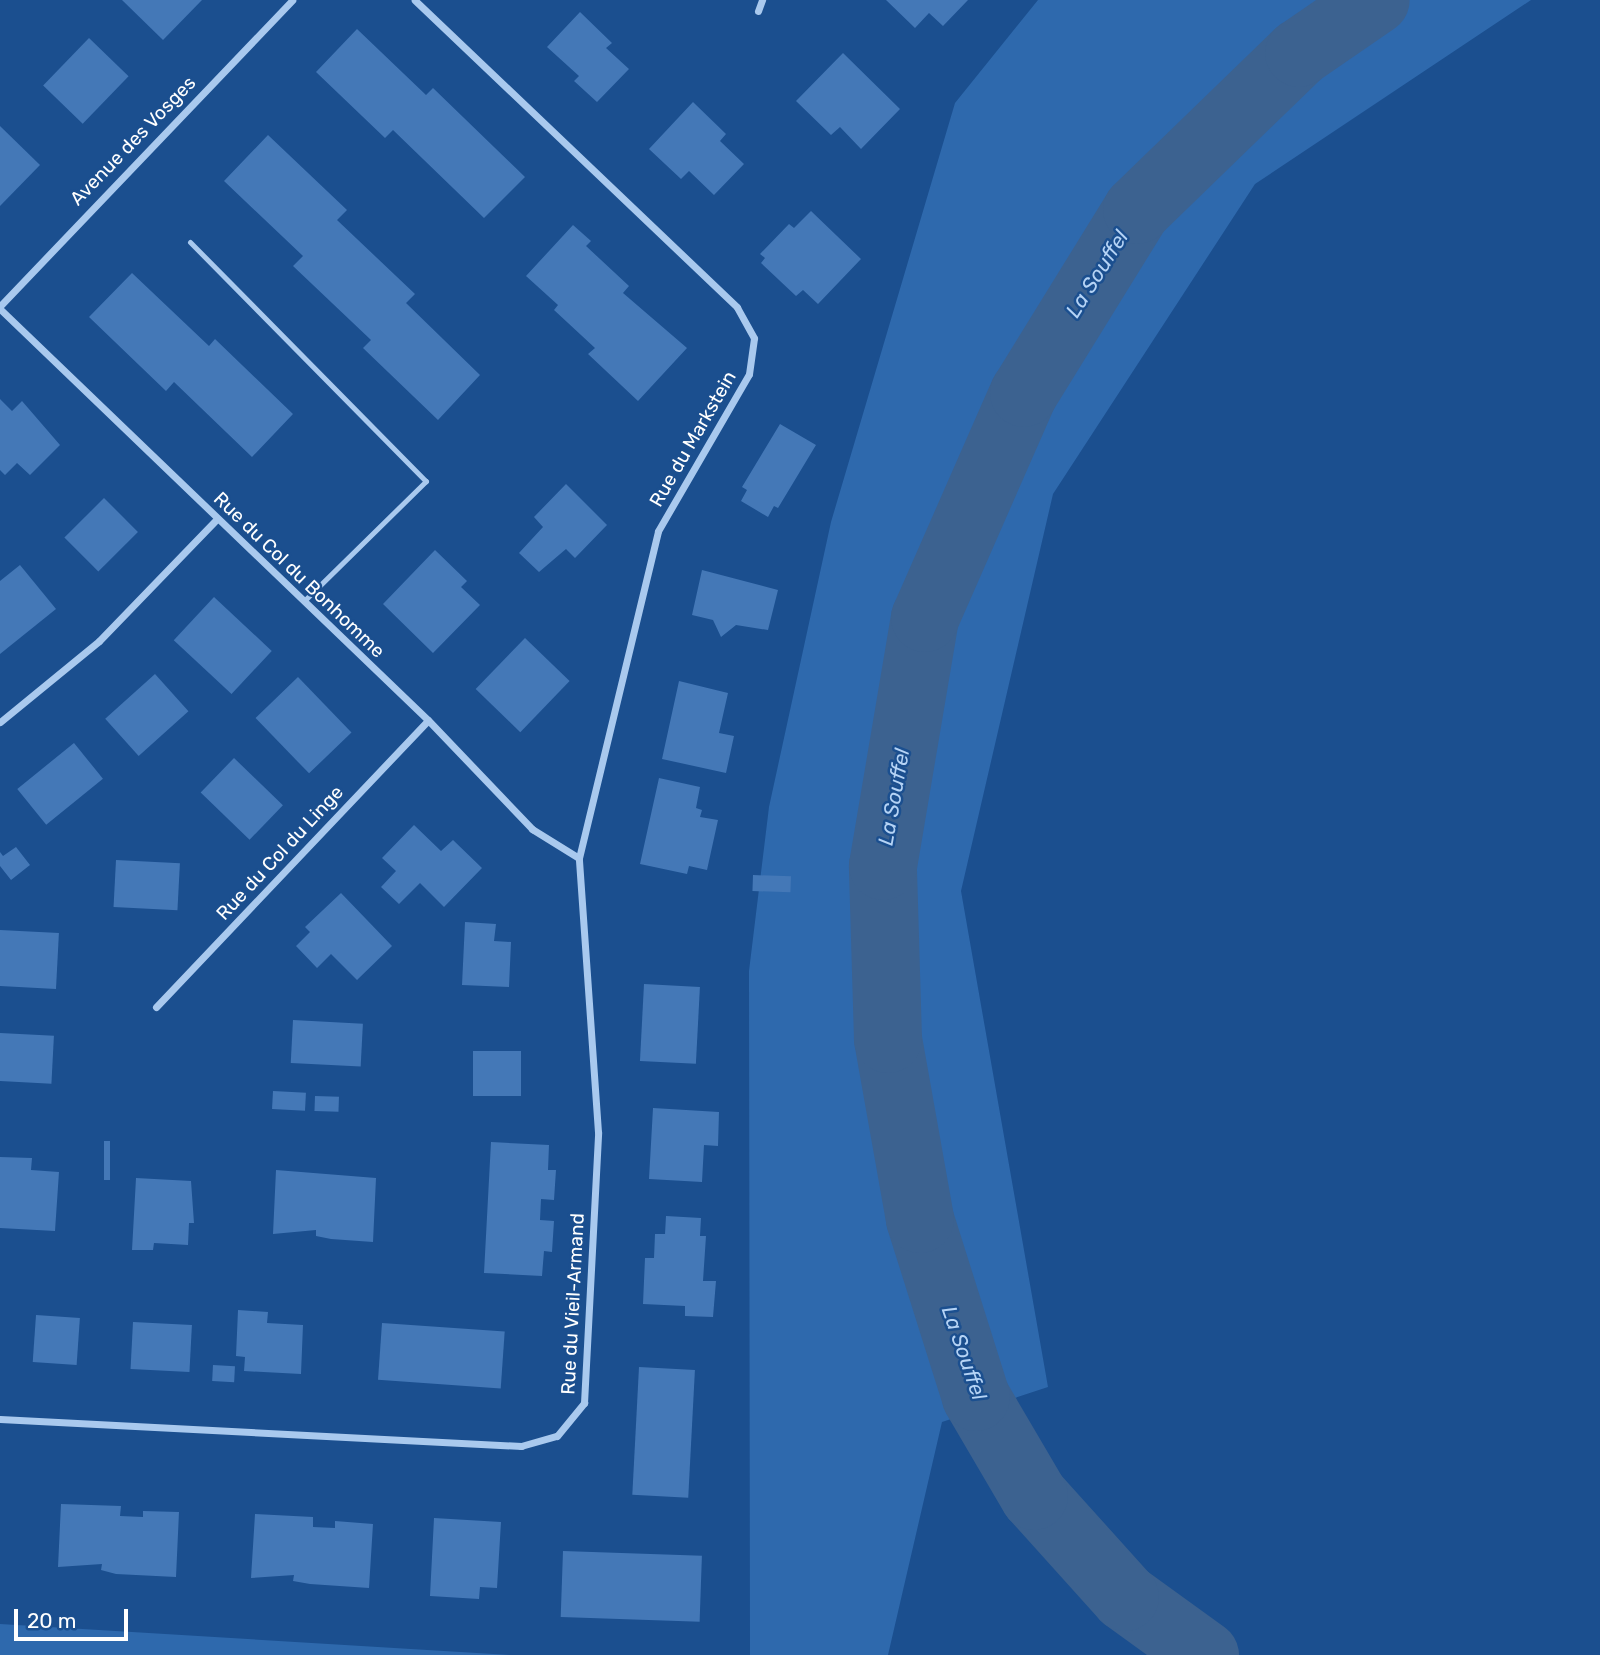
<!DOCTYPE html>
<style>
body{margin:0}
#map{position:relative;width:1600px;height:1655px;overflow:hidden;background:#1b4f8f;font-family:Rubik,sans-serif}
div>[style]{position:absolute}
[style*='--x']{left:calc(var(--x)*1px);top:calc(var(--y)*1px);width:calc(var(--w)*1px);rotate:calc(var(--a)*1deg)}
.green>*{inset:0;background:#2e69ad}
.river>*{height:68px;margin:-34px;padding:0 34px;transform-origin:34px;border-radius:34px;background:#3c6290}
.building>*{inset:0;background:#4478b7;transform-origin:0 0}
.lane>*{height:5px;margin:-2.5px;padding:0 2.5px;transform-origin:2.5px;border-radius:2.5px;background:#a9c9ee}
.street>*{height:7px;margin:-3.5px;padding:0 3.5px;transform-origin:3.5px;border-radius:3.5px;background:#a9c9ee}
span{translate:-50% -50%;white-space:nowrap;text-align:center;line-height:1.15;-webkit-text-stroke:5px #1b4f8f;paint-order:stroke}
.street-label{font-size:19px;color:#fff}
.water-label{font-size:21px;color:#b5d3f5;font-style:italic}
.scale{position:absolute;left:14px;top:1609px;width:114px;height:32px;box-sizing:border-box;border:4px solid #fff;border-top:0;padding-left:9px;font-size:21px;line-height:24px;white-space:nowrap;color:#fff;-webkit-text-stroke:5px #1b4f8f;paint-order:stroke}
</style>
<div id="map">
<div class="green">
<i style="clip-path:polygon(1038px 0,1531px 0,1255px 184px,1053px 494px,961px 891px,1048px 1387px,942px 1422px,888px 1655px,750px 1655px,749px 971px,769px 807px,831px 522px,955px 103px)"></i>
<i style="clip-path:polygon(0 1624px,510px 1655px,0 1655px)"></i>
</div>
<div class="river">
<i style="--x:1205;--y:1655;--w:99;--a:-144.1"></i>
<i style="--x:1125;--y:1597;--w:136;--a:-132"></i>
<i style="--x:1034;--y:1496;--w:115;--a:-120.4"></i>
<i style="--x:976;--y:1397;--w:187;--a:-107.5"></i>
<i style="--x:920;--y:1219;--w:183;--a:-100.1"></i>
<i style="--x:888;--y:1039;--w:173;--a:-91.7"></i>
<i style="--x:883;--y:866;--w:252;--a:-80.4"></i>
<i style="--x:925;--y:618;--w:246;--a:-66.3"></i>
<i style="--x:1024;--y:393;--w:215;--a:-58.3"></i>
<i style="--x:1137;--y:210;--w:226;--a:-44.1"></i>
<i style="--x:1299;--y:53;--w:93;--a:-34.5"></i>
</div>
<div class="building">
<i style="clip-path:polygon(122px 0,202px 0,163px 40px)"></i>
<i style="clip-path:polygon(886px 0,968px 0,943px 26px,929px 13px,915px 28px)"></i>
<i style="clip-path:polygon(580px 12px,612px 43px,606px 48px,629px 69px,597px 102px,574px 81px,579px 76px,547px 47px)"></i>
<i style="clip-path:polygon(357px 29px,426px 95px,433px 88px,525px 177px,484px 218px,393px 130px,385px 138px,316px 72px)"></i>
<i style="left:89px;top:38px;width:55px;height:66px;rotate:44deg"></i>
<i style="clip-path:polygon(843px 53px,900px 109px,861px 149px,840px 127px,831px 135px,796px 101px)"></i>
<i style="clip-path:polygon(693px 102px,726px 134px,720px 141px,744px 164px,714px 195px,689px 171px,681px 179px,649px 149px)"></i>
<i style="clip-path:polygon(0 126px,40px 165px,0 206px)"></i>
<i style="clip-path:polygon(268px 135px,347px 210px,337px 220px,415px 294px,406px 303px,480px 375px,438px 420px,363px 348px,371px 340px,293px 266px,303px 256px,224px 181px)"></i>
<i style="clip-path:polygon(811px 211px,861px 259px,818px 304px,803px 290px,796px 296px,761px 263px,765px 258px,760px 254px,789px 224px,794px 228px)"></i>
<i style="clip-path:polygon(573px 225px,591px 241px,586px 246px,629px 286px,623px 293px,687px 348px,638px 401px,588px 354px,595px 348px,554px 310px,558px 305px,526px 276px)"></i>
<i style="clip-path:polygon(132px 273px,209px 346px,215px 339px,293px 414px,252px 457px,174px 382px,166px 391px,89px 317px)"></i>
<i style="clip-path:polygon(0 399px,12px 411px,22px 401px,60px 445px,30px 475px,17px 463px,5px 475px,0 470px)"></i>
<i style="clip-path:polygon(780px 424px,816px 445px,778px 508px,774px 506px,768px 517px,741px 501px,747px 490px,742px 487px)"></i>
<i style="clip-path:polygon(566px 484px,607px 525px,575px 558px,566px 549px,539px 572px,519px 553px,543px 527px,534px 517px)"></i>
<i style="left:104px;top:498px;width:48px;height:56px;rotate:45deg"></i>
<i style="clip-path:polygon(435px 550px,467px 581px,461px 587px,480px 605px,433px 653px,383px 604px)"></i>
<i style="clip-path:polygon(20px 565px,56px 609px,0 654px,0 581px)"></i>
<i style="clip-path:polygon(702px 570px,778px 590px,768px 630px,736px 625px,721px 637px,713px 620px,692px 615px)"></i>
<i style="left:214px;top:597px;width:79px;height:59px;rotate:43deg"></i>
<i style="left:525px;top:638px;width:62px;height:71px;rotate:44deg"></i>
<i style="left:155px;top:674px;width:50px;height:67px;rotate:48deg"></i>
<i style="left:298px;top:677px;width:77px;height:59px;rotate:46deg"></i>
<i style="clip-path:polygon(679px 681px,728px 693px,719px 733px,734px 736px,726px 773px,662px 759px)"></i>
<i style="left:74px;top:743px;width:46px;height:73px;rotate:51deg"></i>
<i style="left:234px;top:758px;width:68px;height:48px;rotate:44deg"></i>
<i style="clip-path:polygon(659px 778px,700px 787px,696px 808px,702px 810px,700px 817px,718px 820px,707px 870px,689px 866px,687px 874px,640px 864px)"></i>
<i style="clip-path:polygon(414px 825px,441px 851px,453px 840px,482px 868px,444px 907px,420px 883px,399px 904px,381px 887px,396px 871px,382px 858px)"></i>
<i style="clip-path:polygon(16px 847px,30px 865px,11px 880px,0 866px,0 852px,3px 856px)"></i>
<i style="left:116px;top:860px;width:64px;height:47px;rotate:3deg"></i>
<i style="left:753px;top:875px;width:38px;height:16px;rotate:2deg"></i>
<i style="clip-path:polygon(341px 893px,392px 946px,357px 980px,331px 954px,317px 968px,296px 946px,310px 932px,305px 927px)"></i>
<i style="clip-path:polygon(465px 922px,496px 924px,494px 941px,511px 942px,509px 987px,462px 985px)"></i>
<i style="left:0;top:930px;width:59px;height:56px;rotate:3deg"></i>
<i style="left:644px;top:984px;width:56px;height:77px;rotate:3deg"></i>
<i style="left:293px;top:1020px;width:70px;height:43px;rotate:3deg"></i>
<i style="left:0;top:1033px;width:54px;height:48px;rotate:3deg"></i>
<i style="left:473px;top:1051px;width:48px;height:45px"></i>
<i style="left:273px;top:1091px;width:33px;height:18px;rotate:3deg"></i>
<i style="left:315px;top:1096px;width:24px;height:15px;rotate:2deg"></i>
<i style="clip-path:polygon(653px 1108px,719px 1112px,718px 1146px,704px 1145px,702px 1182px,649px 1179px)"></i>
<i style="left:104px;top:1141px;width:6px;height:39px"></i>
<i style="clip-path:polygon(491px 1142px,549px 1145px,548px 1170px,556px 1170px,554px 1200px,541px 1199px,540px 1220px,554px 1221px,552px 1252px,544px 1251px,542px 1276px,484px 1273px)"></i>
<i style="clip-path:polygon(0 1157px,32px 1158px,31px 1170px,59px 1172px,55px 1231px,0 1228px)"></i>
<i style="clip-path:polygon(276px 1170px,376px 1178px,373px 1242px,331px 1239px,316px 1236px,316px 1230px,273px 1234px)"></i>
<i style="clip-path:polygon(136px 1178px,191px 1181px,194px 1223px,189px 1223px,188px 1245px,154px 1243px,153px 1250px,132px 1250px)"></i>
<i style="clip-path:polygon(666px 1216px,701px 1218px,700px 1236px,706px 1236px,703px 1281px,716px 1281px,713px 1317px,685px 1316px,685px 1306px,643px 1304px,645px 1258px,654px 1258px,655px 1234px,665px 1234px)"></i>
<i style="clip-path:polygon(238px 1310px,268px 1312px,267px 1323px,303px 1325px,301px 1374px,244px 1371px,245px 1357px,236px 1356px)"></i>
<i style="left:36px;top:1315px;width:44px;height:47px;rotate:4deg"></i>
<i style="left:133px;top:1322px;width:59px;height:47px;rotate:3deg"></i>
<i style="left:382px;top:1323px;width:123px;height:57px;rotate:4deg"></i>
<i style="left:213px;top:1365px;width:22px;height:16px;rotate:3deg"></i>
<i style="left:639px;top:1367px;width:56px;height:128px;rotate:3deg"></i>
<i style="clip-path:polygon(61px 1504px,121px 1506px,120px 1516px,143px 1517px,143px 1511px,179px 1512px,176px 1577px,116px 1574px,101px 1570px,102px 1564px,58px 1567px)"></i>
<i style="clip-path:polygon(255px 1514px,313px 1517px,313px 1527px,335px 1528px,335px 1521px,373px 1524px,369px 1588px,310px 1584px,293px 1581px,294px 1575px,251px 1578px)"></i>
<i style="clip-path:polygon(434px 1518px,501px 1522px,497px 1588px,480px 1587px,479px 1599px,430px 1596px)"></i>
<i style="left:563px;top:1551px;width:139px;height:66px;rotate:2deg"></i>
</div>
<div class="lane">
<i style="--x:190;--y:242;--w:336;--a:45.4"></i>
<i style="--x:426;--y:481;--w:171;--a:135.5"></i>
</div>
<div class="street">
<i style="--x:758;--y:11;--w:12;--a:-70"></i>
<i style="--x:0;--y:306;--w:423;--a:-46.3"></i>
<i style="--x:0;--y:309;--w:593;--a:43.84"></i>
<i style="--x:428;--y:720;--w:151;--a:46.3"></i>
<i style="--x:532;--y:829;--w:55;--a:31.7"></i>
<i style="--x:0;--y:722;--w:128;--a:-39.3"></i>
<i style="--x:99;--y:641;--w:170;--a:-46"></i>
<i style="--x:156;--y:1007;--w:395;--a:-46.5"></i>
<i style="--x:0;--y:1419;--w:522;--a:2.97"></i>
<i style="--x:521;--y:1446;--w:37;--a:-16"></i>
<i style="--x:557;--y:1436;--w:43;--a:-50.7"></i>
<i style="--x:584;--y:1403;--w:271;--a:-87"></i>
<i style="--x:598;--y:1132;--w:275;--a:-94"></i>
<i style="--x:579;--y:858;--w:336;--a:-76.4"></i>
<i style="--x:658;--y:531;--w:181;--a:-59.9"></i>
<i style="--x:749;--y:374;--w:36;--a:-82"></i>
<i style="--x:754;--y:338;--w:35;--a:-119"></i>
<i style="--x:737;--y:307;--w:445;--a:-136.4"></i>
</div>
<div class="street-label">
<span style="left:133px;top:141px;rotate:-46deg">Avenue des Vosges</span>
<span style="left:693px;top:439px;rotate:-60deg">Rue du Markstein</span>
<span style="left:299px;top:575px;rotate:44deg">Rue du Col du Bonhomme</span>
<span style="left:280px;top:853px;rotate:-47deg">Rue du Col du Linge</span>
<span style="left:573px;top:1304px;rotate:-87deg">Rue du Vieil-Armand</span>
</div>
<div class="water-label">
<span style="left:1097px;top:274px;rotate:-58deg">La Souffel</span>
<span style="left:894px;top:797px;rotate:-80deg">La Souffel</span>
<span style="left:964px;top:1353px;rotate:71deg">La Souffel</span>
</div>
<div class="scale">20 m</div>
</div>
